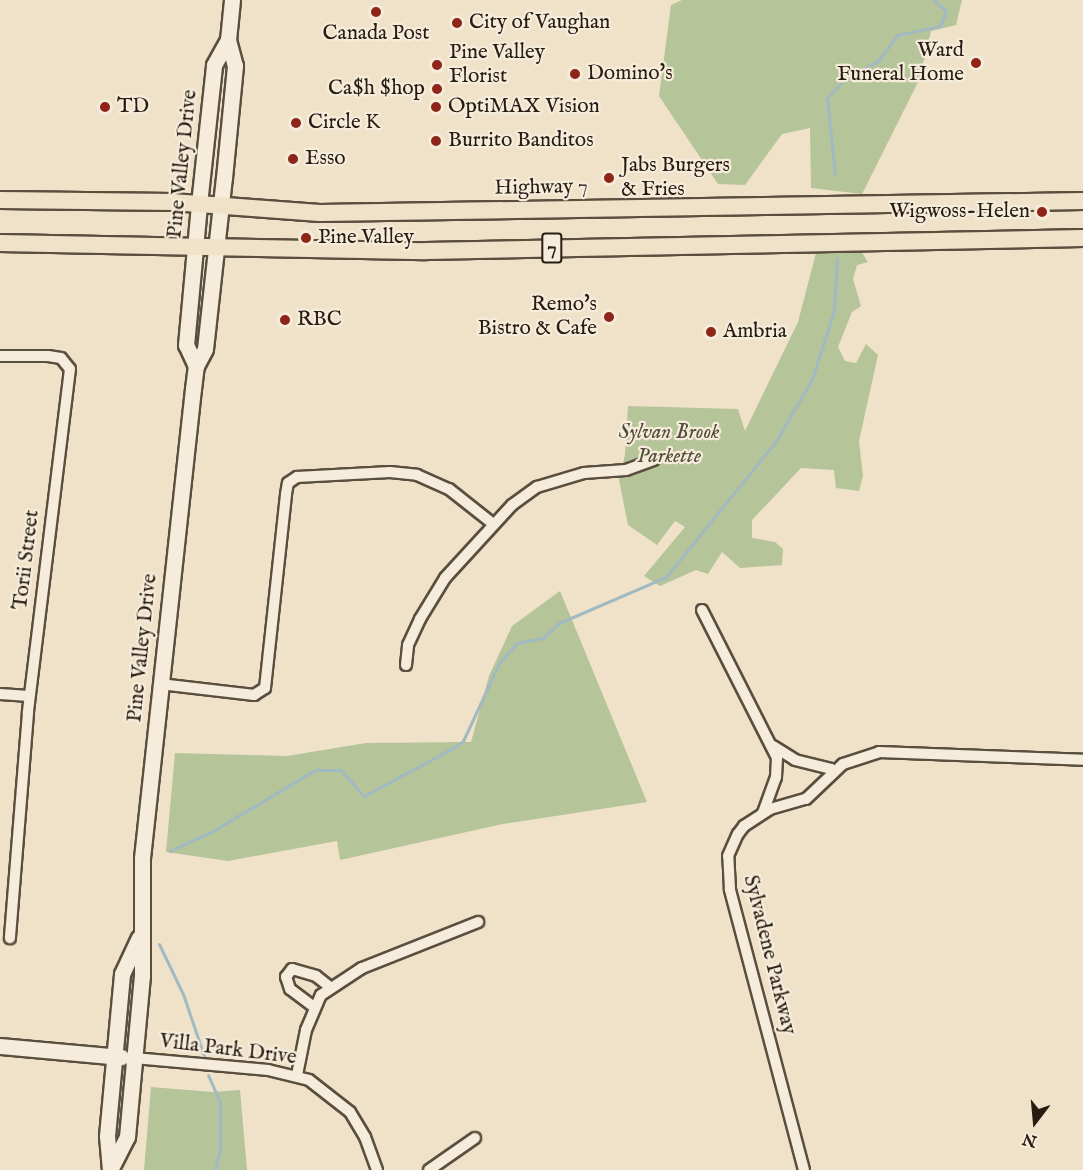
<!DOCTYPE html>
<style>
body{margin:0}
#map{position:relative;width:1083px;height:1170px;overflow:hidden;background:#f0e2c8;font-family:"IM FELL English",serif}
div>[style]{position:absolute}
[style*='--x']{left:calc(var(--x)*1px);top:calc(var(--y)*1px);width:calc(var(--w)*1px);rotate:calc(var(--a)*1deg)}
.green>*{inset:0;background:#b6c499}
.stream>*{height:3px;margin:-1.5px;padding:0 1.5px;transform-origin:1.5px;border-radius:1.5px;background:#a1bac1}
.roads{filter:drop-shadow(2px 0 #5a4e3f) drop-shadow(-2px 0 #5a4e3f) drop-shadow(0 2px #5a4e3f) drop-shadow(0 -2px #5a4e3f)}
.street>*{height:10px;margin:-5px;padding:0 5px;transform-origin:5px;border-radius:5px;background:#f5ecdb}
.secondary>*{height:15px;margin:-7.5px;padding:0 7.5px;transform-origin:7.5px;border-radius:7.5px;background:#f5ecdb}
.primary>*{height:16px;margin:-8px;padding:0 8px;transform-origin:8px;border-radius:8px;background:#f0e2c8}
.dots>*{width:16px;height:16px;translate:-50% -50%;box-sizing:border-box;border:3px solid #f5ecdb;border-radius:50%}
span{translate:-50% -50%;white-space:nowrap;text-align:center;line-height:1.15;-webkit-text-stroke:4.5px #f5ecdb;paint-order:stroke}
.shield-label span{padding:2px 4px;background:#f5ecdb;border:2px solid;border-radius:4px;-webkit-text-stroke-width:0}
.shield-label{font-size:20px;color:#281c11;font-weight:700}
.poi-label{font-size:21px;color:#281c11}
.left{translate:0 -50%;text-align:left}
.right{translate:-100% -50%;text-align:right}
.street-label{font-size:21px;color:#281c11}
.park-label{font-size:21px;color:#534e3a;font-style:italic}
.north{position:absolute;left:1005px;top:1092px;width:60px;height:60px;-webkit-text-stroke:4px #f5ecdb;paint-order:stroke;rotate:196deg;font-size:16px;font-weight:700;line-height:24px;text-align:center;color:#281c11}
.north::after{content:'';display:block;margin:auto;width:21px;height:27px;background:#281c11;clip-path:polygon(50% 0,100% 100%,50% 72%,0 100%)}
</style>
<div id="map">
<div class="green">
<i style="clip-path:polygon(682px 0,962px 0,956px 25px,931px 31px,919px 80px,862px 194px,811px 188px,810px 128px,782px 134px,745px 185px,718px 184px,659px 96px,671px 5px)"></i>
<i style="clip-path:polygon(861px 251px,868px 262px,857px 265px,853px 279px,861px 306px,852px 312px,838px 347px,845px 361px,856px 363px,866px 344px,878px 355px,859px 441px,863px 476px,859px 491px,836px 488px,834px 470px,801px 468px,752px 520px,752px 538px,775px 542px,783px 549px,782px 565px,740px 568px,722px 552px,708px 574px,696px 570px,660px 586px,644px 576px,685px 527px,675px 521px,657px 545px,628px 525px,619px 480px,625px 455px,628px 406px,738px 409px,745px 431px,798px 322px,816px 253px)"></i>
<i style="clip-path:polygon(560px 591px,647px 802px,503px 824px,340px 860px,337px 841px,228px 861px,166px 852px,175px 753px,287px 756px,366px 743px,471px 742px,489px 676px,512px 626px)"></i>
<i style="clip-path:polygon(151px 1087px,212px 1092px,240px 1090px,247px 1170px,144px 1170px)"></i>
</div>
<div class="stream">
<i style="--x:835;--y:174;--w:76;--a:-96"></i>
<i style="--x:827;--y:98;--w:23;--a:-47"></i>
<i style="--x:843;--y:81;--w:42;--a:-30.3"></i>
<i style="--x:879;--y:60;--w:31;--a:-54"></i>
<i style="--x:897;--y:35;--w:44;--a:-11.8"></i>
<i style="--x:940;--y:26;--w:16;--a:-68"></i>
<i style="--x:946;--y:11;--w:16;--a:-137"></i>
<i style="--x:170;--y:851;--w:47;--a:-24.9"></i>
<i style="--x:213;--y:831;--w:119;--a:-30.9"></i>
<i style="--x:315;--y:770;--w:26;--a:0"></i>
<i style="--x:341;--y:770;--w:35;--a:49"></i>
<i style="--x:364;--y:796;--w:101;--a:-28.3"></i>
<i style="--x:453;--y:748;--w:12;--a:-35"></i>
<i style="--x:463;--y:741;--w:86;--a:-65.2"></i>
<i style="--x:499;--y:663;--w:27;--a:-48"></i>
<i style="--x:517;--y:643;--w:26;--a:-11"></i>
<i style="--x:543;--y:638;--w:22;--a:-43"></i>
<i style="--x:559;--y:623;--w:116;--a:-23.3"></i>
<i style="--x:666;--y:577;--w:175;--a:-51"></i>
<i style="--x:776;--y:441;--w:72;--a:-59.9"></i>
<i style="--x:812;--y:379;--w:71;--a:-72.1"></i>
<i style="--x:834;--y:311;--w:53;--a:-86.8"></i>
<i style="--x:159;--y:944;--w:55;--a:64.4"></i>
<i style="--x:183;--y:994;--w:65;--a:71.3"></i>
<i style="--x:208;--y:1075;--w:30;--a:66"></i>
<i style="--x:220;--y:1102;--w:49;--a:90"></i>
<i style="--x:220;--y:1151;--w:20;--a:105"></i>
</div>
<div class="roads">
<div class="street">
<i style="--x:0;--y:356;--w:48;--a:0"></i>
<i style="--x:48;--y:356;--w:13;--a:9"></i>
<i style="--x:61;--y:358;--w:14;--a:51"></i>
<i style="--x:70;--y:369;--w:347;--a:97"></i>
<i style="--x:28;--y:713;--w:226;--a:94.6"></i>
<i style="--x:702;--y:610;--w:166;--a:63.1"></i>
<i style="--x:777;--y:758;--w:19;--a:93"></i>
<i style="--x:776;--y:777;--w:38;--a:110"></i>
<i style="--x:406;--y:665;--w:20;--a:-84"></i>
<i style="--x:408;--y:645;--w:29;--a:-65"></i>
<i style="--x:420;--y:619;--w:48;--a:-58.6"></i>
<i style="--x:445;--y:578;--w:99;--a:-47.5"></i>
<i style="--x:512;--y:505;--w:31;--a:-36"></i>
<i style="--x:537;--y:487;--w:49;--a:-16.6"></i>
<i style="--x:584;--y:473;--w:42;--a:-4.1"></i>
<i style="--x:626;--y:470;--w:30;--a:-20"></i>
<i style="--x:160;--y:684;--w:95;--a:6.7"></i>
<i style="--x:254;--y:695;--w:13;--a:-32"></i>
<i style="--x:265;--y:688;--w:195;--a:-83.8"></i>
<i style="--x:286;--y:494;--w:11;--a:-80"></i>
<i style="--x:288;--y:483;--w:11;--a:-34"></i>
<i style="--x:297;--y:477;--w:93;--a:-3.1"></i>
<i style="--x:390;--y:472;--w:27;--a:6"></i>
<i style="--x:417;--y:475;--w:35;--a:24"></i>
<i style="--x:449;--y:489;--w:55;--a:38.3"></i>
<i style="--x:0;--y:694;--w:29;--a:4"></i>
<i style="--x:773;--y:746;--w:26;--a:32"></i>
<i style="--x:795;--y:760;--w:37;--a:14"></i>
<i style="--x:831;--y:769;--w:4;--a:63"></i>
<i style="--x:314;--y:1007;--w:30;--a:-143"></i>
<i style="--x:290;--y:989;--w:13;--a:-108"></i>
<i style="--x:286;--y:977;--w:10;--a:-53"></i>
<i style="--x:292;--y:969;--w:25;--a:16"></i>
<i style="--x:316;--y:976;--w:18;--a:38"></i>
<i style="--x:134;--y:1058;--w:135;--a:5.1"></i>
<i style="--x:268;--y:1070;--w:42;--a:13.7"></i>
<i style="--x:309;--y:1080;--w:52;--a:38"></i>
<i style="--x:350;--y:1112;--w:29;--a:59"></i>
<i style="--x:365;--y:1137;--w:35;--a:70"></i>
<i style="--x:297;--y:1075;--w:46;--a:-78.7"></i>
<i style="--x:306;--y:1030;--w:38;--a:-67"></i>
<i style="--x:321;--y:995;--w:49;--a:-33.4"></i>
<i style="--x:362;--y:968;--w:125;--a:-21.6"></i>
<i style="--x:429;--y:1170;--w:56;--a:-34.8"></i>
<i style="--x:804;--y:1170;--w:291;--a:-104.8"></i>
<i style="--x:730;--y:889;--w:33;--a:-93"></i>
<i style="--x:728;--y:856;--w:24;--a:-66"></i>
<i style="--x:738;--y:834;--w:10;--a:-53"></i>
<i style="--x:744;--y:826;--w:31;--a:-33"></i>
<i style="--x:770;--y:809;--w:37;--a:-16"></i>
<i style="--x:806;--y:799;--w:51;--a:-43.4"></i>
<i style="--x:843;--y:764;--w:38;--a:-18"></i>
<i style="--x:879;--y:752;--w:204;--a:2.2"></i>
</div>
<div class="secondary">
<i style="--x:196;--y:366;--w:23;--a:-115"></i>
<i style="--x:186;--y:345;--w:142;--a:-84.7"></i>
<i style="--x:199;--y:204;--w:140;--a:-83.8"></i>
<i style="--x:214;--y:65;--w:29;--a:-61"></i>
<i style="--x:0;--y:1046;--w:122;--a:5.2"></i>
<i style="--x:110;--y:1170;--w:37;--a:-63"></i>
<i style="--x:127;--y:1137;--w:162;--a:-84.7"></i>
<i style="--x:142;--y:976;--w:118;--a:-90"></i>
<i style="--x:142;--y:858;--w:472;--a:-83.8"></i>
<i style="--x:193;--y:389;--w:23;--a:-83"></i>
<i style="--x:196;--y:366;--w:19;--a:-62"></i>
<i style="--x:205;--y:349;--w:172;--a:-83.7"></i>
<i style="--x:224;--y:178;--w:113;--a:-84.4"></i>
<i style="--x:235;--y:66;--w:27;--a:-105"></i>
<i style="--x:228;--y:40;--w:40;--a:-84.3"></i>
<i style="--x:110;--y:1170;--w:34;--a:-95"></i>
<i style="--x:107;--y:1136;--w:163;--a:-84.7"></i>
<i style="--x:122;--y:974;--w:40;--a:-65"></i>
</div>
<div class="primary">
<i style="--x:0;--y:200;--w:172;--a:0.7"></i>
<i style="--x:172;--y:202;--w:148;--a:4.3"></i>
<i style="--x:320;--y:213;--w:763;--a:-0.9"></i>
<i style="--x:0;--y:243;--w:426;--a:1.1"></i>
<i style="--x:426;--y:251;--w:657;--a:-1.13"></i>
</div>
</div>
<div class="dots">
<i style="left:376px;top:12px;background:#8f2418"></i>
<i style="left:457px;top:23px;background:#8f2418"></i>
<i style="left:976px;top:63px;background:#8f2418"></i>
<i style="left:437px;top:65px;background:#8f2418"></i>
<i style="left:575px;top:74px;background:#8f2418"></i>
<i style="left:437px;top:89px;background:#8f2418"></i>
<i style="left:105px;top:107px;background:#8f2418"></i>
<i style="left:436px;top:107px;background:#8f2418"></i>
<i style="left:296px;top:123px;background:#8f2418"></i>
<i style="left:436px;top:141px;background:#8f2418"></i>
<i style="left:293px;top:159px;background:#8f2418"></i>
<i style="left:609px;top:178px;background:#8f2418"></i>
<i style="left:1042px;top:212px;background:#8f2418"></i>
<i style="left:306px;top:238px;background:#8f2418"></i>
<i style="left:609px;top:317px;background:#8f2418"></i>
<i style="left:285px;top:320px;background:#8f2418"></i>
<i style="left:711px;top:332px;background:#8f2418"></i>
</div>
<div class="shield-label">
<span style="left:552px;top:248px">7</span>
</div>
<div class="poi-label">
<span class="left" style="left:469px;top:23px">City of Vaughan</span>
<span style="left:376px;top:34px">Canada Post</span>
<span class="right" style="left:964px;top:63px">Ward<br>Funeral Home</span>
<span class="left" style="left:449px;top:65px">Pine Valley<br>Florist</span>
<span class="left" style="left:587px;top:74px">Domino's</span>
<span class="right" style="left:425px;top:89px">Ca$h $hop</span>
<span class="left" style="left:117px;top:107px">TD</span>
<span class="left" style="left:448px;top:107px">OptiMAX Vision</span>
<span class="left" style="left:308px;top:123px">Circle K</span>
<span class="left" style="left:448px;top:141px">Burrito Banditos</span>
<span class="left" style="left:305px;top:159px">Esso</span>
<span class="left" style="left:621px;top:178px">Jabs Burgers<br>&amp; Fries</span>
<span class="right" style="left:1030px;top:212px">Wigwoss-Helen</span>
<span class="left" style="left:318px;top:238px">Pine Valley</span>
<span class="right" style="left:597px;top:317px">Remo's<br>Bistro &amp; Cafe</span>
<span class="left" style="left:297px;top:320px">RBC</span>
<span class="left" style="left:723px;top:332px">Ambria</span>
</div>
<div class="street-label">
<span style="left:183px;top:164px;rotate:-84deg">Pine Valley Drive</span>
<span style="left:541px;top:188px;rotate:-1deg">Highway 7</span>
<span style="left:27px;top:560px;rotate:-83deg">Torii Street</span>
<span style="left:143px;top:648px;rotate:-84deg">Pine Valley Drive</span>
<span style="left:769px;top:955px;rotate:76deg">Sylvadene Parkway</span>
<span style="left:228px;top:1050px;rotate:7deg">Villa Park Drive</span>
</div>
<div class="park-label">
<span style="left:669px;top:445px">Sylvan Brook<br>Parkette</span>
</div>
<div class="north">N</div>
</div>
